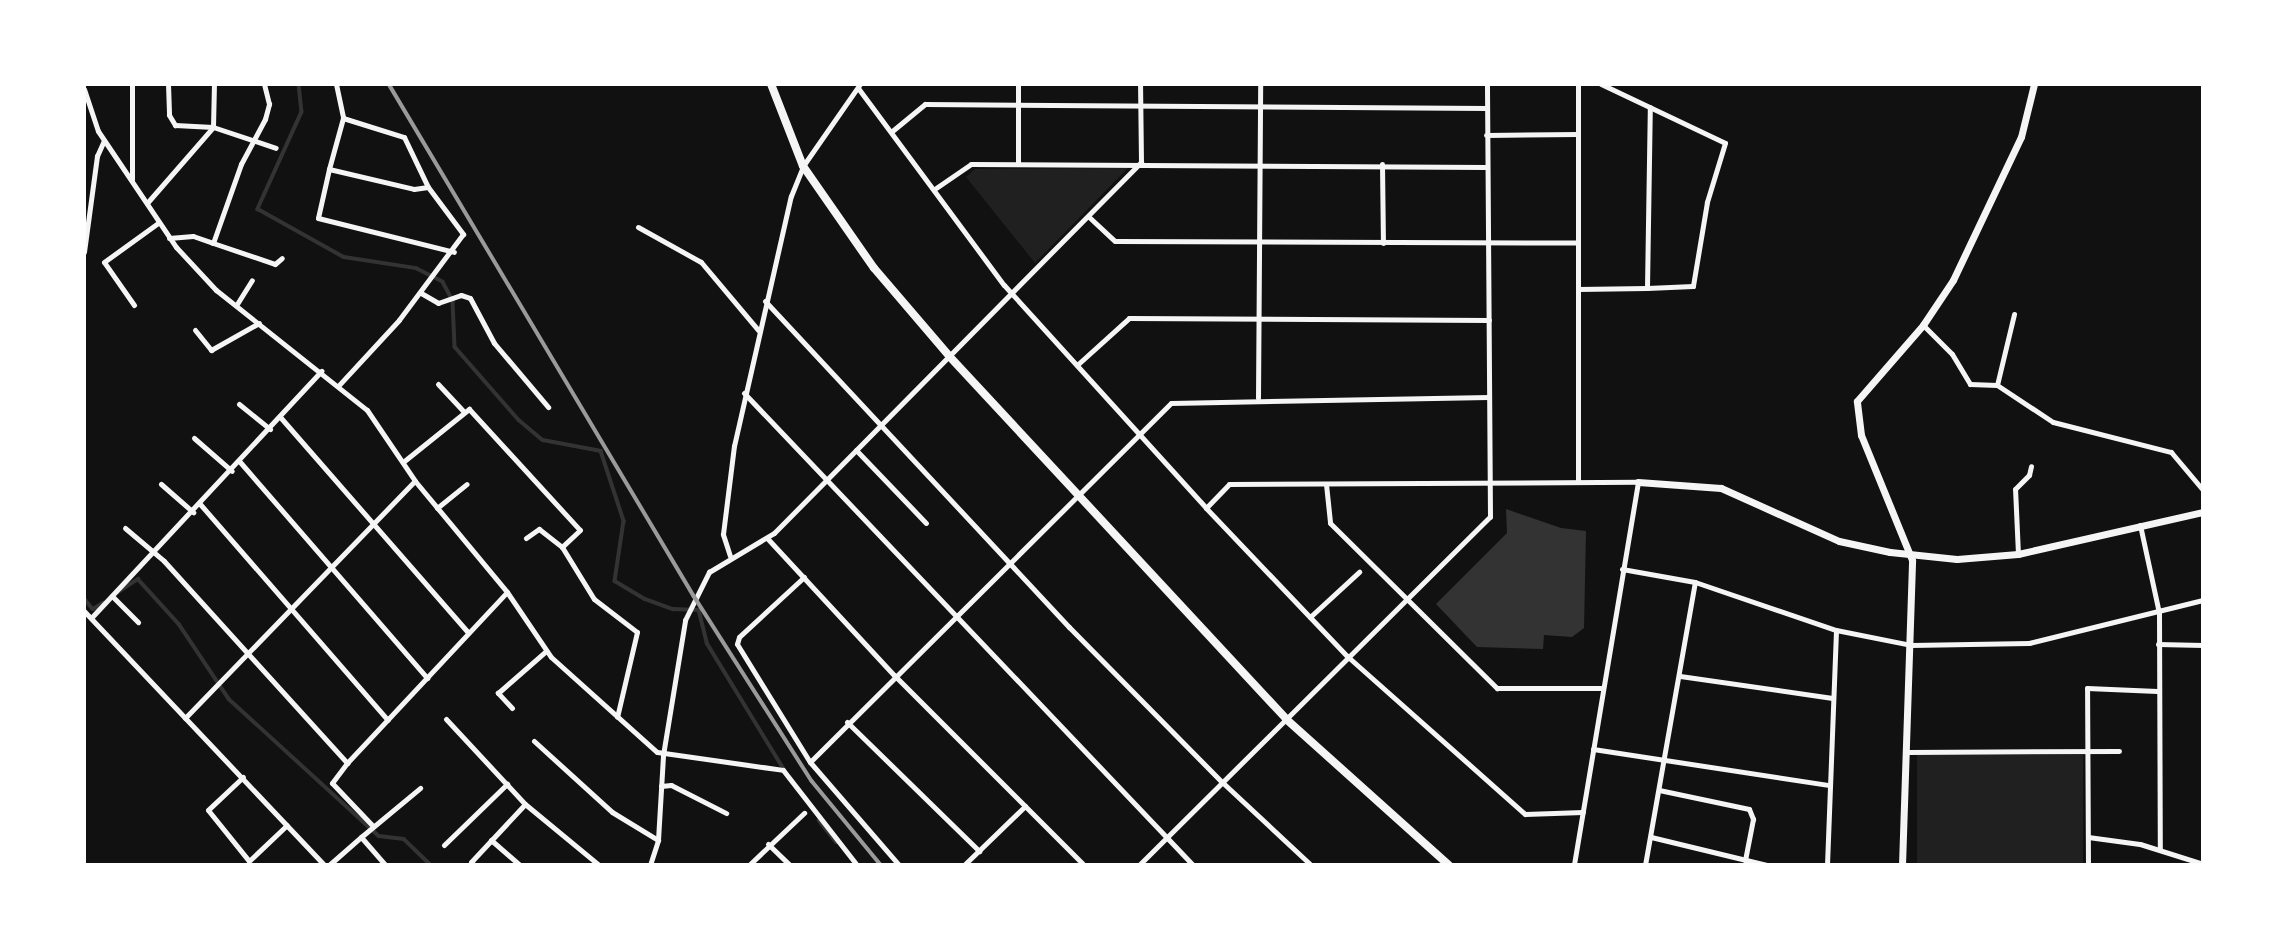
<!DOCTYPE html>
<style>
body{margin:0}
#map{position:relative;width:2287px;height:949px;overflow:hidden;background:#111;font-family:"Work Sans",sans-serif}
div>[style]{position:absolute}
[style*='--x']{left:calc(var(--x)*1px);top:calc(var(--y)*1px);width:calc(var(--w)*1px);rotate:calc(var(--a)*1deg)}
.green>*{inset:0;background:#202020;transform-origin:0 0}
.water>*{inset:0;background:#333}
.stream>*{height:3.5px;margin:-1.75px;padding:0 1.75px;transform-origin:1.75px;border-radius:1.75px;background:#333}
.minor>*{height:5px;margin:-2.5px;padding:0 2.5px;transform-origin:2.5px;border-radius:2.5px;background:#f5f5f5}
.tertiary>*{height:7px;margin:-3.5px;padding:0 3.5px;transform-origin:3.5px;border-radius:3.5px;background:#f5f5f5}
.secondary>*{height:8px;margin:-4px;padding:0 4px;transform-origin:4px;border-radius:4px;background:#f5f5f5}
.rail>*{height:3.5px;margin:-1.75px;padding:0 1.75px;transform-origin:1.75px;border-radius:1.75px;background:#9a9a9a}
span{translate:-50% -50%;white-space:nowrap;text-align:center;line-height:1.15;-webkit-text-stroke:5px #fff;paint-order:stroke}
.frame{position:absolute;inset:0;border:86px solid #fff;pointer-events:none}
</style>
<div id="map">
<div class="green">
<i style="clip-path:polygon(1128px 168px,1035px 263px,966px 177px,975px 169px)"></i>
<i style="left:2083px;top:755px;width:110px;height:166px;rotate:90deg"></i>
</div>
<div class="water">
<i style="clip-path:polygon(1506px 509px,1561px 528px,1586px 531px,1584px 628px,1572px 637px,1544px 635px,1543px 649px,1477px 647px,1436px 604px,1507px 533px)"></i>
</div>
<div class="stream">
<i style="--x:299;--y:84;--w:28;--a:84"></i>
<i style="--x:302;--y:112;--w:107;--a:114.4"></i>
<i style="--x:258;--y:209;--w:98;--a:29.2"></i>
<i style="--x:344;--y:257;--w:73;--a:8.7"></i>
<i style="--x:416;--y:268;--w:30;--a:27"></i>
<i style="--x:443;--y:282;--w:21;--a:62"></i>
<i style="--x:453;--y:301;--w:46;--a:87.5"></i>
<i style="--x:455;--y:347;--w:97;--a:48.8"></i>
<i style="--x:519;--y:420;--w:31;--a:40"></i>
<i style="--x:543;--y:440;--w:59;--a:10.7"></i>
<i style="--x:601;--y:451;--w:74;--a:71.8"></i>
<i style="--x:624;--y:521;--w:61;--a:98.5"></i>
<i style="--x:615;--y:581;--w:35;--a:31"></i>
<i style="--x:645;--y:599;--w:30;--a:20"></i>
<i style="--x:673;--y:609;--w:26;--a:2"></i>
<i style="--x:699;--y:610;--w:34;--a:76"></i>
<i style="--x:707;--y:643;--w:150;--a:58.6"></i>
<i style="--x:118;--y:592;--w:24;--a:-33"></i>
<i style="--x:138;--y:579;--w:61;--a:47.7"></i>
<i style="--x:179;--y:624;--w:90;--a:56.3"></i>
<i style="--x:229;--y:699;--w:203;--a:42.4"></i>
<i style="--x:379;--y:836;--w:25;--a:7"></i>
<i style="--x:404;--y:839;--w:37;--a:44"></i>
<i style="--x:84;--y:598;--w:14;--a:51"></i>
<i style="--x:93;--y:609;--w:12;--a:-31"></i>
<i style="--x:819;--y:820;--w:28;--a:52"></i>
</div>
<div class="minor">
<i style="--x:168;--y:84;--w:31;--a:88"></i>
<i style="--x:169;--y:115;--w:12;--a:59"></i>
<i style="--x:175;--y:125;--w:38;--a:3"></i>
<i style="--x:213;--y:127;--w:66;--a:18.4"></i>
<i style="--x:336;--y:84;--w:35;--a:78"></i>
<i style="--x:343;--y:118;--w:64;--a:17.3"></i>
<i style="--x:404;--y:137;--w:55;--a:64.4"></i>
<i style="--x:428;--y:187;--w:59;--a:53.3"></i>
<i style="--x:463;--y:234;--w:107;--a:126.7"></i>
<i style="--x:399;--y:320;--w:88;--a:132.7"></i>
<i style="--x:1578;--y:84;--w:398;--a:90"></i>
<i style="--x:1601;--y:84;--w:137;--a:25.4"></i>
<i style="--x:1725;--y:143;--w:62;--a:107"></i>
<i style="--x:1707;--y:202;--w:85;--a:99.5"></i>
<i style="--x:1693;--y:286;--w:46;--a:177.5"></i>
<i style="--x:858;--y:88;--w:245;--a:53.5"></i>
<i style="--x:1004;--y:285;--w:301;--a:47.8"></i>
<i style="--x:1206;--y:508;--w:204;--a:46.4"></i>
<i style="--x:1347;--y:656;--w:238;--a:41.6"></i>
<i style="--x:1525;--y:814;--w:58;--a:-2"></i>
<i style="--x:84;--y:89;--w:44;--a:71.6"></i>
<i style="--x:98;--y:131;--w:140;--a:56.1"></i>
<i style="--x:176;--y:247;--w:59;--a:47.1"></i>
<i style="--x:216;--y:290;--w:193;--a:38.5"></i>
<i style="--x:367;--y:410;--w:86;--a:55.9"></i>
<i style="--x:415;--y:481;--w:144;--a:50.3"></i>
<i style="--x:507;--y:592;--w:78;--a:55.9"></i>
<i style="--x:551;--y:657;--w:142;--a:41.9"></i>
<i style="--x:657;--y:752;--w:127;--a:8.1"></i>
<i style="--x:783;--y:770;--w:120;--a:52.1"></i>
<i style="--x:343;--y:118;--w:53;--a:105.4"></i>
<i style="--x:329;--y:169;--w:87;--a:13.2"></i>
<i style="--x:414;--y:189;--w:14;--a:-8"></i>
<i style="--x:891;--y:132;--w:44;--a:-39.5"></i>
<i style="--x:925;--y:104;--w:562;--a:0.41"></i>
<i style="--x:1486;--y:135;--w:92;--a:-0.6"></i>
<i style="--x:1018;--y:164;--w:80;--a:-90"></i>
<i style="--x:1382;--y:164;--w:79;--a:89.3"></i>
<i style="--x:329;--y:169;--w:50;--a:102.7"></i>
<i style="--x:318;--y:218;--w:140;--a:14"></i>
<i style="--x:132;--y:179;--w:95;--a:-90"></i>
<i style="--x:936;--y:188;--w:42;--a:-34.4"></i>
<i style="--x:971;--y:164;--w:515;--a:0.33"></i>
<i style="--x:147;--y:203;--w:101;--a:-49"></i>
<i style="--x:213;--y:127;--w:43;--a:-88.7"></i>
<i style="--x:1089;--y:217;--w:35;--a:43"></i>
<i style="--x:1115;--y:241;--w:463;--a:0.2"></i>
<i style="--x:638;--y:227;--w:72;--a:29.1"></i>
<i style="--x:701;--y:262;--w:89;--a:50"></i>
<i style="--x:169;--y:238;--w:24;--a:-5"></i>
<i style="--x:193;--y:236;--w:21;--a:19"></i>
<i style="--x:213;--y:243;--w:84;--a:-70.5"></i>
<i style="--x:241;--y:164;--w:51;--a:-61.9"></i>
<i style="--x:265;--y:119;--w:16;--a:-75"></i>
<i style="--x:269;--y:104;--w:21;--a:-104"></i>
<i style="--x:213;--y:243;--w:65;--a:18.7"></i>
<i style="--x:275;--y:264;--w:9;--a:-41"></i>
<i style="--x:84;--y:252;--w:97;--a:-82.3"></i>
<i style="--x:97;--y:156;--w:17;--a:-66"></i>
<i style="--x:1578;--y:289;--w:69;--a:-0.8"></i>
<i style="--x:1647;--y:288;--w:181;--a:-89.1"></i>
<i style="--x:421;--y:293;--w:20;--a:30"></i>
<i style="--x:438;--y:303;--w:24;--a:-19"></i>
<i style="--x:461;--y:295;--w:9;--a:18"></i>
<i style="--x:470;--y:298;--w:51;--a:61.9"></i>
<i style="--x:494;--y:343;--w:84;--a:49.8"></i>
<i style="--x:765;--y:301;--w:446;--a:47"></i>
<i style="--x:1069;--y:627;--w:218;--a:45.4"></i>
<i style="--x:1222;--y:782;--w:122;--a:43"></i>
<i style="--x:237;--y:304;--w:28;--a:-58"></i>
<i style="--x:134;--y:305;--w:52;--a:-124.9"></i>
<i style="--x:104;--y:262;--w:67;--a:-35.8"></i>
<i style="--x:1923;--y:325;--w:41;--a:45"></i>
<i style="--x:1952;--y:354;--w:35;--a:59"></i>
<i style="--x:1970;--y:384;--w:27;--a:2"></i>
<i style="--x:1997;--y:385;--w:67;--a:33.5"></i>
<i style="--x:2053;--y:422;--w:122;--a:14.3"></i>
<i style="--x:2171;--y:452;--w:50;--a:49.9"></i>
<i style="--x:195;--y:330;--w:26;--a:51"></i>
<i style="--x:211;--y:350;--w:55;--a:-29.4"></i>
<i style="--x:1077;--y:365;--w:70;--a:-42.1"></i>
<i style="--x:1129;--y:318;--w:360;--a:0.3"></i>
<i style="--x:438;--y:384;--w:38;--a:47"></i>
<i style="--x:1997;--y:385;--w:73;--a:-76.5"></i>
<i style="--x:744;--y:393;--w:651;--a:46.43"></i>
<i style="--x:1258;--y:398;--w:314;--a:-89.6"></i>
<i style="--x:239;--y:404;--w:40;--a:39"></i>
<i style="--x:281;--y:418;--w:284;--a:48.9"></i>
<i style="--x:194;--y:438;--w:50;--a:41"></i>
<i style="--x:856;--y:450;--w:101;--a:46.2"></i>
<i style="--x:240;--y:462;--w:286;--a:49.1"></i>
<i style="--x:403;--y:462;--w:85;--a:-38.8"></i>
<i style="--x:469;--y:409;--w:164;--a:47.5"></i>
<i style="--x:580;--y:530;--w:25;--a:137"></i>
<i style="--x:562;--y:547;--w:61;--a:58.4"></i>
<i style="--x:594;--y:599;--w:54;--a:37.5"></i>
<i style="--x:637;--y:632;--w:87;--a:103.2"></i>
<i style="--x:161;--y:484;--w:43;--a:41.2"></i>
<i style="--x:1326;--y:484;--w:39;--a:84"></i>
<i style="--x:1330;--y:523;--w:235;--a:44.7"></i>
<i style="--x:1497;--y:688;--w:106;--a:0"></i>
<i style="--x:200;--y:504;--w:286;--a:49"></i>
<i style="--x:437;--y:508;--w:38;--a:-39"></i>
<i style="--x:1206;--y:508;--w:33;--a:-46"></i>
<i style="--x:1229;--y:484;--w:409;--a:-0.3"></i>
<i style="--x:1638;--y:482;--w:388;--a:99.5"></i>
<i style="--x:2140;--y:525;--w:90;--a:77.8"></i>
<i style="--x:2159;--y:613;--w:236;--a:89.8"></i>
<i style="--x:125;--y:528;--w:51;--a:40.2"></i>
<i style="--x:164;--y:561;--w:273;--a:47.8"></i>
<i style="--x:347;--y:763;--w:234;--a:-46.9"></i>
<i style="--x:526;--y:538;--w:16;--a:-35"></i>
<i style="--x:539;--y:529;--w:29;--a:38"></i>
<i style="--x:767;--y:538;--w:187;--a:47.2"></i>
<i style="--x:894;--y:675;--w:269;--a:45"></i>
<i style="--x:2018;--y:554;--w:65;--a:-92.6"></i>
<i style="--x:2015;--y:489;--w:20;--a:-45"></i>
<i style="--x:2029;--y:475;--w:9;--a:-77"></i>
<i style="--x:730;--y:556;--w:23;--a:-108"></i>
<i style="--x:723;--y:534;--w:89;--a:-82.9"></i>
<i style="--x:734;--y:446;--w:256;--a:-77.2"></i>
<i style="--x:791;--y:196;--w:32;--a:-68"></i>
<i style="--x:803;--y:166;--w:100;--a:-55.2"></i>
<i style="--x:1622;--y:569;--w:74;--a:10.1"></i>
<i style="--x:1695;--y:582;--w:149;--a:18.8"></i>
<i style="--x:1836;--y:630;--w:76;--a:11.3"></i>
<i style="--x:1911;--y:645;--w:118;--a:-1"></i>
<i style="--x:2029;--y:643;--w:179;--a:-13.9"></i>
<i style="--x:804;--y:577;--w:88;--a:137.3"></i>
<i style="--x:739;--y:637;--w:7;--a:106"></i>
<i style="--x:737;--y:644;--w:139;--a:58.3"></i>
<i style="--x:810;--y:762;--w:136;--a:49.2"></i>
<i style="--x:112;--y:596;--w:37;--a:45"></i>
<i style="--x:84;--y:611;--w:349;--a:46.6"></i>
<i style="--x:1310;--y:617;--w:67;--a:-42.6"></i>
<i style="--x:91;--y:618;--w:338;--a:-47"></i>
<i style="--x:2158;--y:644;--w:45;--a:1.3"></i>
<i style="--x:1680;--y:676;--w:154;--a:8.2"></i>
<i style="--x:512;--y:708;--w:21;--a:-133"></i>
<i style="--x:498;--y:693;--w:64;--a:-41.2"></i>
<i style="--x:185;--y:718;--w:330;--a:-45.9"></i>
<i style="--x:446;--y:719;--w:116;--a:47.1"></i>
<i style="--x:847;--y:722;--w:185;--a:44.3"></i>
<i style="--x:534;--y:741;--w:105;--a:42.3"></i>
<i style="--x:612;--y:812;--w:54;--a:31.3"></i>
<i style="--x:1593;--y:749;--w:239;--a:8.7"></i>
<i style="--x:1907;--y:752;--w:212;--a:-0.3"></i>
<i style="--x:810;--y:762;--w:509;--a:-44.84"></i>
<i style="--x:1171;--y:403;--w:318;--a:-1.1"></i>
<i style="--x:347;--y:763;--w:25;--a:127"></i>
<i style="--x:332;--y:783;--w:59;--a:46.4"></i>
<i style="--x:243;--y:777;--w:48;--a:136.7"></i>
<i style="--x:208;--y:810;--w:65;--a:51.2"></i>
<i style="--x:249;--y:861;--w:52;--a:-43.5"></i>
<i style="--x:661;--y:786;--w:10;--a:-6"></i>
<i style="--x:671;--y:785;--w:62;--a:27"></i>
<i style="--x:1659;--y:790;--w:92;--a:11.9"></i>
<i style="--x:1749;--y:809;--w:11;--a:68"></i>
<i style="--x:1753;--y:819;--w:42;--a:101"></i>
<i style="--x:361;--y:837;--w:77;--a:-39.7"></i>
<i style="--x:1651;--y:837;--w:119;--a:13.6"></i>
<i style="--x:2088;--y:837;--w:52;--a:7.7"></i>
<i style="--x:2140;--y:844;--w:66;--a:17.6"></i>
<i style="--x:491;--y:840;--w:38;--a:41"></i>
<i style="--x:768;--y:844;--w:30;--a:44"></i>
<i style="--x:444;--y:845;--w:88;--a:-44.1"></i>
<i style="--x:329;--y:865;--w:43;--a:-41.2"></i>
<i style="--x:361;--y:837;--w:37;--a:49"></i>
<i style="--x:474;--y:865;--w:4;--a:-135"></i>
<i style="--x:471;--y:862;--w:79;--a:-47"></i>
<i style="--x:525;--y:804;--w:96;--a:39.5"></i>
<i style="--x:650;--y:865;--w:26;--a:-72"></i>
<i style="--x:658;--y:840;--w:85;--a:-86.6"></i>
<i style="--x:663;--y:755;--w:137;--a:-80.7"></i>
<i style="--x:685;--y:620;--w:54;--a:-63.4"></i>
<i style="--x:709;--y:572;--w:76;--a:-31"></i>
<i style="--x:774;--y:533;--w:522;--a:-45.31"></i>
<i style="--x:1141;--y:162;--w:78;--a:-90.7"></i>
<i style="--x:749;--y:865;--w:76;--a:-43.4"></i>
<i style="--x:964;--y:865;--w:85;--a:-44"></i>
<i style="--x:1139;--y:865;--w:494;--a:-44.8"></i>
<i style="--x:1490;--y:517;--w:433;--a:-90.4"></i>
<i style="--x:1645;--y:865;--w:287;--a:-80"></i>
<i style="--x:1827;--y:865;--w:235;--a:-87.8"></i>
<i style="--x:2088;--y:865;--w:177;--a:-90.3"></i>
<i style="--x:2087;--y:688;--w:70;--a:2.5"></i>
</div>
<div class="tertiary">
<i style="--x:1638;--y:482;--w:83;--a:4.1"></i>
<i style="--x:1721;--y:488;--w:129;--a:24.2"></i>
<i style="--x:1839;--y:541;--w:52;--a:12.2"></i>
<i style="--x:1890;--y:552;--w:67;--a:6"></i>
<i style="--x:1957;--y:559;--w:61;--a:-4.7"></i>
<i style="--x:2018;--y:554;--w:190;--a:-12.8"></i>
<i style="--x:1902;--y:865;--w:305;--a:-88.1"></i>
<i style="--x:1912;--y:560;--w:135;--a:-112.2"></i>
<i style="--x:1861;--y:435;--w:34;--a:-97"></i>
<i style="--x:1857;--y:401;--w:101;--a:-49"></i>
<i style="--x:1923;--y:325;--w:54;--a:-56.3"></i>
<i style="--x:1953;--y:280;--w:158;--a:-64.6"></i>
<i style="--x:2021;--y:137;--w:55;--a:-76.2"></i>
</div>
<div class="secondary">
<i style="--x:771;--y:84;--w:88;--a:68.7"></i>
<i style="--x:803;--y:166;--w:124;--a:55.2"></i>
<i style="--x:874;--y:268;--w:117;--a:49.5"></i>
<i style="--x:950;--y:357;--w:494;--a:47.1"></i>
<i style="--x:1286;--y:719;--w:219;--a:41.9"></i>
</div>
<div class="rail">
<i style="--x:389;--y:84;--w:596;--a:59.22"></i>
<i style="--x:694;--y:596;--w:219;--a:57.5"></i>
<i style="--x:812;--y:781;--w:109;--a:50.6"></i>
</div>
<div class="frame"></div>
</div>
